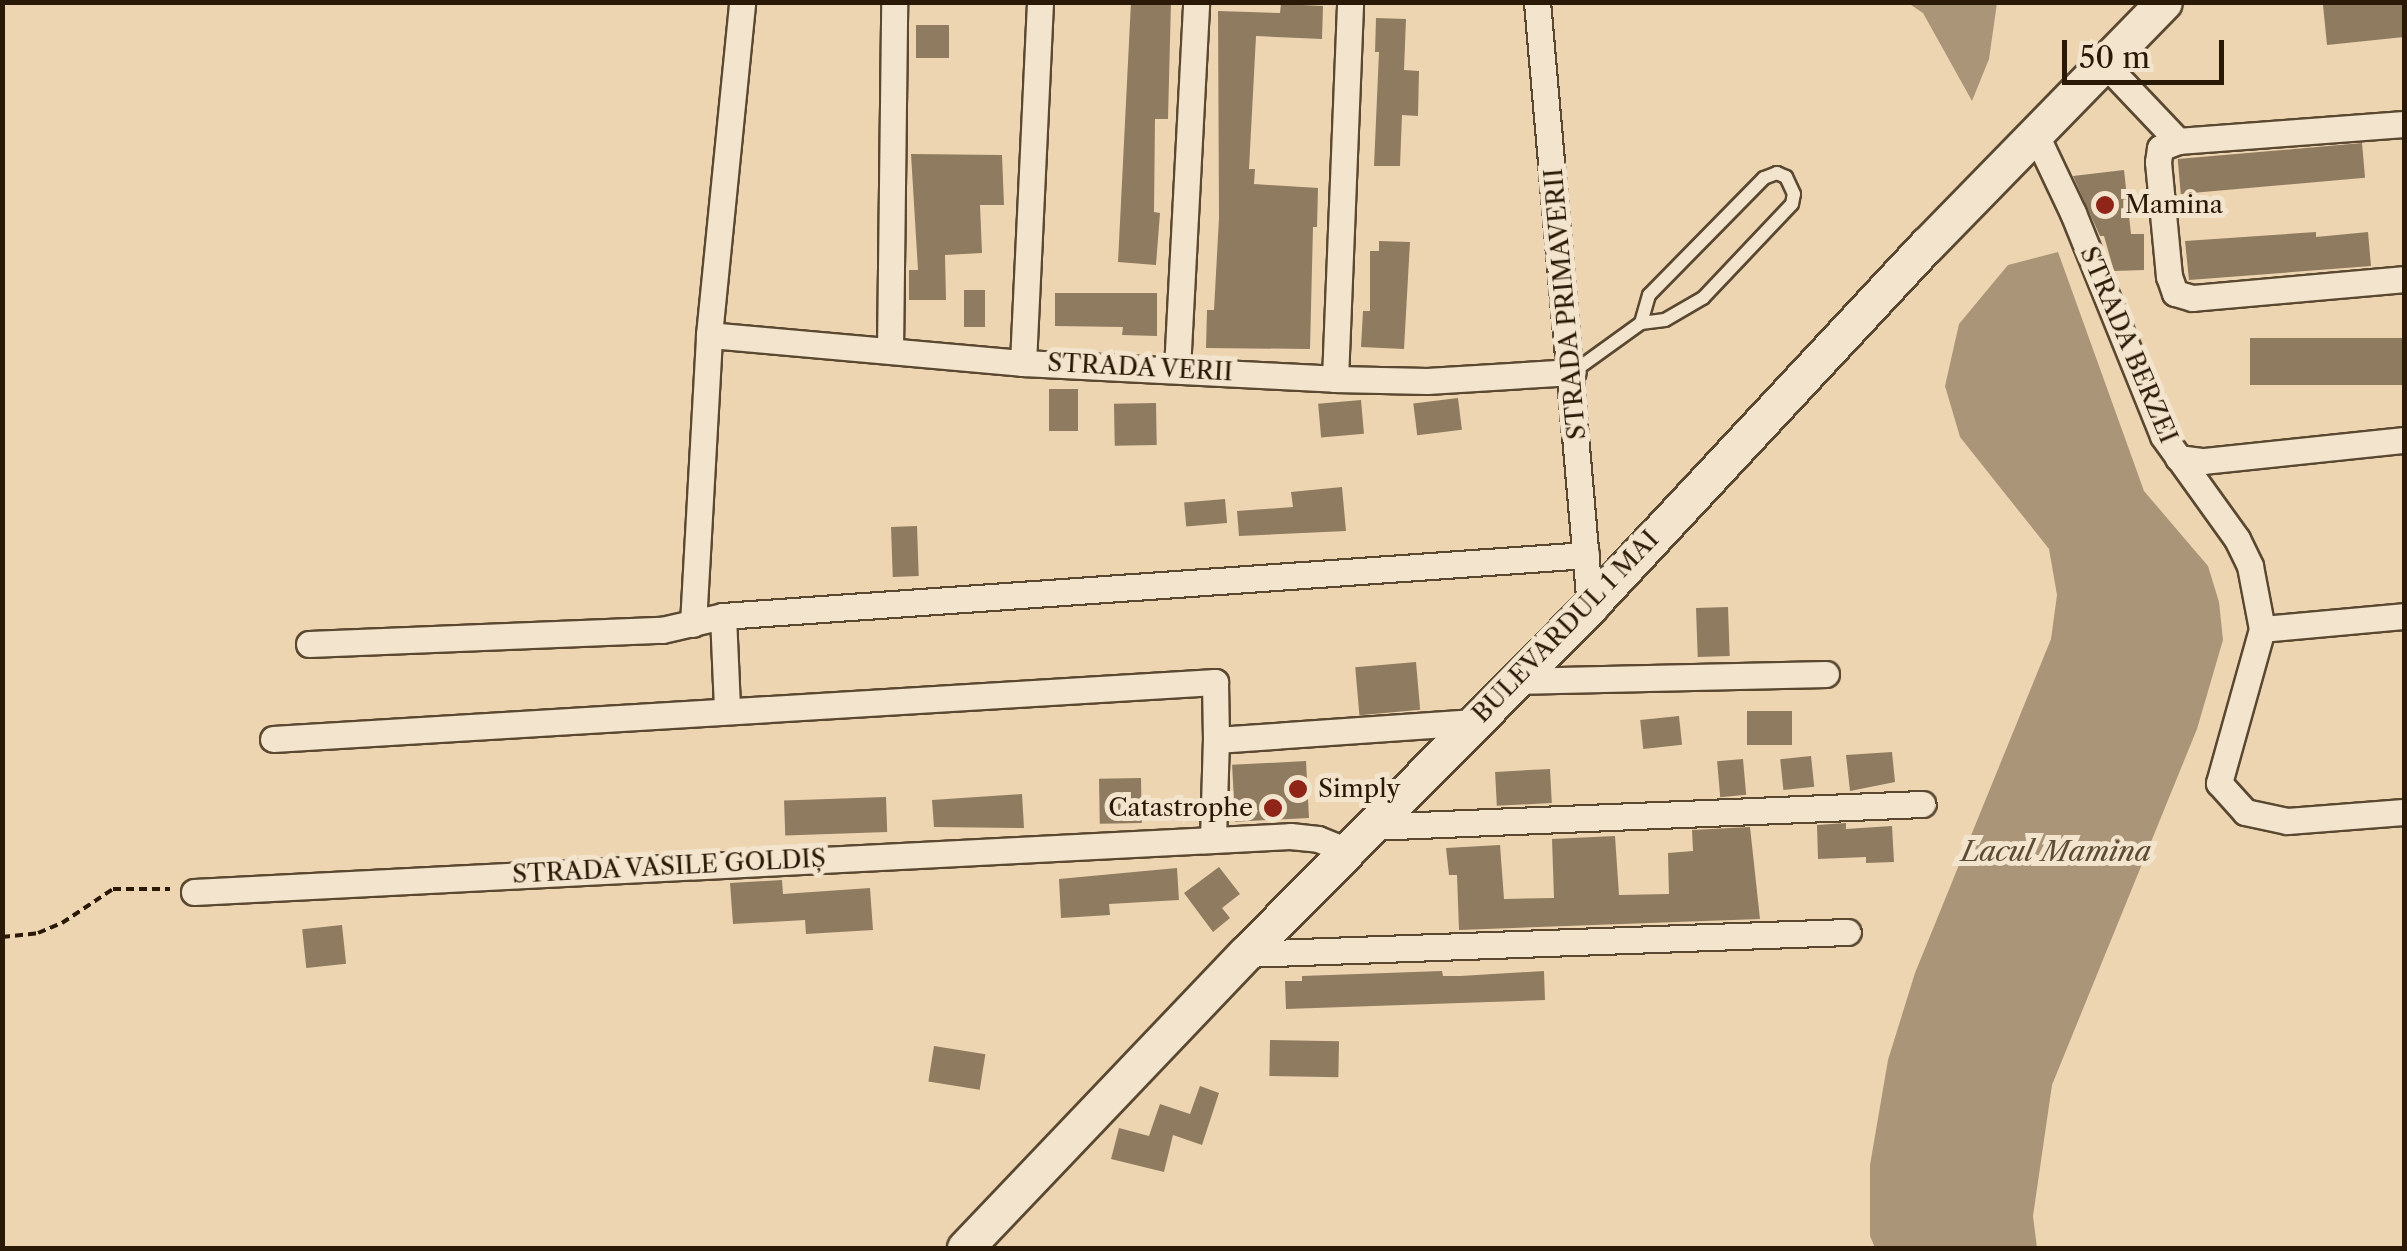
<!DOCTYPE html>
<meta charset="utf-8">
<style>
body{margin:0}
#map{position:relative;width:2407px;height:1251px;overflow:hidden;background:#edd5b2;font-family:"Libre Caslon Text",serif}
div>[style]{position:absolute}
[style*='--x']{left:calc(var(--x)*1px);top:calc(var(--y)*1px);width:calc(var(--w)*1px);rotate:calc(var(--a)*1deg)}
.water>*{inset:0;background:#aa9578}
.building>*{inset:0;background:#8f7b5f;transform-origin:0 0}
.path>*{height:4px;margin-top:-2px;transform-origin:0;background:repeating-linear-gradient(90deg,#291906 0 8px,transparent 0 13px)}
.roads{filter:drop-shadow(2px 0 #5a4831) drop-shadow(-2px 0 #5a4831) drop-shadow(0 2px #5a4831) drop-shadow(0 -2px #5a4831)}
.service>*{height:12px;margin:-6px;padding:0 6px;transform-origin:6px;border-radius:6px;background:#f3e4cd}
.minor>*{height:25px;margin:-12.5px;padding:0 12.5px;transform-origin:12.5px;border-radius:12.5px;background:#f3e4cd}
.secondary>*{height:35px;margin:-17.5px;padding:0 17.5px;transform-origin:17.5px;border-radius:17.5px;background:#f3e4cd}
.dots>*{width:28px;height:28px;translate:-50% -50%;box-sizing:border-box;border:5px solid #f3e4cd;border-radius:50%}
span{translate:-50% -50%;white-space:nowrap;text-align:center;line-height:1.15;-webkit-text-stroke:10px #f3e4cd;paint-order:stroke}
.poi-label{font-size:25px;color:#291906}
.left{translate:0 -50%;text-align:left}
.right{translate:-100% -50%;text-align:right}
.street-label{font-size:25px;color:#291906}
.water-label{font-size:28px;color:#5d4b34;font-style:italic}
.frame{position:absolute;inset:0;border:5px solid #291906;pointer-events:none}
.scale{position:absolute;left:2062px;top:40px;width:162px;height:45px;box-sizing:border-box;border:5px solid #291906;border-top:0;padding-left:12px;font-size:30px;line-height:35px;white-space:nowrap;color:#291906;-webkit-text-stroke:8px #f3e4cd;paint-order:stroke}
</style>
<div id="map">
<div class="water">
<i style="clip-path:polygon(1908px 3px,1997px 3px,1989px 59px,1972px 101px,1923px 13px)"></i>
<i style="clip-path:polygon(2058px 252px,2144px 491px,2208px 566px,2219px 602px,2223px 640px,2197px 729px,2052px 1085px,2033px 1216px,2037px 1248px,1875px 1248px,1870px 1236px,1870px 1165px,1888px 1060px,1915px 973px,2051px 639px,2057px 595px,2049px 549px,1960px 437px,1945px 386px,1959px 324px,2008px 265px)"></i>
</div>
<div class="building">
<i style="clip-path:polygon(1131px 2px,1171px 2px,1168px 119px,1155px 119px,1154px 212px,1160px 213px,1156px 265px,1118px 262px)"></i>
<i style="clip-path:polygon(2404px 2px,2404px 37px,2327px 45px,2323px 5px)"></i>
<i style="clip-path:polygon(1281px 4px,1323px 6px,1322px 39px,1256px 36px,1249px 169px,1255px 169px,1254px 184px,1318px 188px,1317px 227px,1313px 227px,1310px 349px,1206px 348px,1207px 310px,1214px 310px,1219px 218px,1218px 11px,1280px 13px)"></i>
<i style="clip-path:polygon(1376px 18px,1406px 19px,1404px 70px,1419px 71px,1418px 116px,1402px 115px,1400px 166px,1374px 166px,1379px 52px,1375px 52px)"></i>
<i style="left:916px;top:25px;width:33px;height:33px"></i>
<i style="left:2362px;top:143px;width:35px;height:185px;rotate:85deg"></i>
<i style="clip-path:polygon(911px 154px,1002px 155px,1004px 205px,980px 205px,982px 253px,945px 255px,946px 300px,909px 300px,909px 270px,918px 270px)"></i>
<i style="clip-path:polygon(2124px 170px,2131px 234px,2144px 234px,2144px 270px,2114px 271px,2104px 236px,2100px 236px,2073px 176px)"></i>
<i style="clip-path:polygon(2316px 232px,2316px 237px,2368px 232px,2371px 266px,2189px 280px,2185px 241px)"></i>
<i style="clip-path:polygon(1379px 241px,1410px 242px,1404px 349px,1361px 347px,1363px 311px,1370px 311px,1370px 251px,1379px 251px)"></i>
<i style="left:964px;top:290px;width:21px;height:37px"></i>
<i style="clip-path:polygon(1055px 293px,1157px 293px,1157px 336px,1122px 335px,1123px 327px,1055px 326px)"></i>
<i style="left:2404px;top:338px;width:47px;height:154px;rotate:90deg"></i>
<i style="left:1049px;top:389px;width:29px;height:42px"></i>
<i style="left:1458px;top:398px;width:32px;height:45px;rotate:83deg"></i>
<i style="left:1361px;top:400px;width:34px;height:43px;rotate:85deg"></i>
<i style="left:1156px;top:403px;width:42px;height:42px;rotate:89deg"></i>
<i style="clip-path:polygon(1342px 487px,1346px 531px,1239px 536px,1237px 511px,1293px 507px,1291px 492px)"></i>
<i style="left:1225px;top:499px;width:24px;height:41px;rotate:85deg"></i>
<i style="left:917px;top:526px;width:50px;height:26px;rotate:88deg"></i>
<i style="left:1728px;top:607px;width:49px;height:32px;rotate:88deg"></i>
<i style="left:1416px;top:662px;width:48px;height:61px;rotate:85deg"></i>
<i style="left:1792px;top:711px;width:34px;height:45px;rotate:90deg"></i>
<i style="left:1679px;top:716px;width:29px;height:39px;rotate:84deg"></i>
<i style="clip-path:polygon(1892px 752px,1895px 782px,1850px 791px,1846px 755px)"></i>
<i style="left:1811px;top:756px;width:31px;height:31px;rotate:84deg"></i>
<i style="left:1743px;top:759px;width:36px;height:26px;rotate:85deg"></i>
<i style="left:1306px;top:761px;width:57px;height:74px;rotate:87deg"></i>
<i style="left:1550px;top:769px;width:34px;height:55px;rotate:87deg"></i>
<i style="left:1141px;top:778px;width:45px;height:42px;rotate:89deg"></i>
<i style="clip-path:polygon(1022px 794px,1024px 828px,934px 827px,932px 800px)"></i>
<i style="left:886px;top:797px;width:35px;height:102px;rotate:88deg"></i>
<i style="clip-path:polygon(1846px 823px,1846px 829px,1892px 826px,1894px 862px,1866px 863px,1866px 857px,1818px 859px,1817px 825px)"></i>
<i style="clip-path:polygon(1750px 827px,1760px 919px,1459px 930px,1457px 875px,1449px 875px,1446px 848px,1500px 845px,1504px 899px,1554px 898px,1552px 839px,1615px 836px,1619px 895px,1669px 894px,1668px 853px,1693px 851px,1692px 830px)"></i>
<i style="clip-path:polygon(1219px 867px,1240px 894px,1222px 908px,1230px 918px,1213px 932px,1184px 893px)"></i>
<i style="clip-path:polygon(1177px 868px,1179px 900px,1109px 904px,1110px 915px,1061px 918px,1059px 879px)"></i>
<i style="clip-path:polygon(782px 880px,783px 894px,870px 888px,873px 930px,806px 934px,805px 920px,733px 924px,730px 883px)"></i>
<i style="left:342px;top:925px;width:39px;height:40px;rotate:84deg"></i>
<i style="clip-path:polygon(1442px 971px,1443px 976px,1460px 976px,1544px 971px,1545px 1000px,1286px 1009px,1285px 981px,1302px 981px,1302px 976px)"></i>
<i style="left:1270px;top:1040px;width:69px;height:36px;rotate:1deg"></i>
<i style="left:934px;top:1046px;width:52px;height:36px;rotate:9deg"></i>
<i style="clip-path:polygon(1200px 1086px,1219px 1093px,1202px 1145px,1173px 1135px,1164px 1172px,1111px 1159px,1119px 1128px,1149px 1136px,1160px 1104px,1190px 1114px)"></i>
</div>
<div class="path">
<i style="--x:2;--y:937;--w:36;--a:-6"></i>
<i style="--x:38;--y:933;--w:26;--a:-23"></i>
<i style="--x:62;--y:923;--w:61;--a:-33.7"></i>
<i style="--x:113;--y:889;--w:57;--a:0"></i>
</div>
<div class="roads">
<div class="service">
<i style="--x:1573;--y:372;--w:84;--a:-35.8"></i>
<i style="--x:1641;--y:323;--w:24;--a:-7"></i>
<i style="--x:1665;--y:320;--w:44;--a:-30.1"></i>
<i style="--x:1703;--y:298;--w:129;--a:-46.6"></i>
<i style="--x:1792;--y:204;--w:10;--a:-79"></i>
<i style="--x:1794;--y:194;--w:19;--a:-115"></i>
<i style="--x:1786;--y:177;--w:10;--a:-156"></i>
<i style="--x:1777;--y:173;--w:14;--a:159"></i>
<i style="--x:1764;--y:178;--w:164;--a:134.5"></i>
<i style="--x:1649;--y:295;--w:29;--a:106"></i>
</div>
<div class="minor">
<i style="--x:1537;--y:2;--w:606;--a:84.99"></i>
<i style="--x:2103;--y:62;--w:109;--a:46.5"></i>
<i style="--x:2404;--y:124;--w:227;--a:175.7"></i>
<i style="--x:2178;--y:141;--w:19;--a:159"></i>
<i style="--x:2160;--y:148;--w:14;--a:98"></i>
<i style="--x:2158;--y:162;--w:115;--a:84.5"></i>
<i style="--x:2169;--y:276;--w:18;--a:71"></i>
<i style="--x:2175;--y:293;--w:18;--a:16"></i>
<i style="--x:2192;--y:298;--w:213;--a:-5.1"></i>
<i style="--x:2035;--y:133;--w:89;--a:64.6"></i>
<i style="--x:2073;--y:213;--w:240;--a:68"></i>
<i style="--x:2163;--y:436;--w:127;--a:54.3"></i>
<i style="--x:2237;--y:539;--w:30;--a:64"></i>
<i style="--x:2250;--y:566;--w:64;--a:79.2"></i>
<i style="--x:2262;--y:629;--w:160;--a:105.6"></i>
<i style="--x:2219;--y:783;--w:39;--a:48"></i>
<i style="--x:2245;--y:812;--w:43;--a:12.1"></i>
<i style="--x:2287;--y:821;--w:117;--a:-4.4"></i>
<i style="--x:709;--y:335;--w:315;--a:5.1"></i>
<i style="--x:1023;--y:363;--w:312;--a:2.9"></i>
<i style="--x:1335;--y:379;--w:92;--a:1.2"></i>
<i style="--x:1427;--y:381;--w:146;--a:-3.5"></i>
<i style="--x:890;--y:350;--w:348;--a:-89.3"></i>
<i style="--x:1023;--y:363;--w:361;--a:-87.3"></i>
<i style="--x:1177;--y:369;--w:367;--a:-87"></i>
<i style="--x:1335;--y:379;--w:377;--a:-87.7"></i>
<i style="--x:2178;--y:458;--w:25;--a:7"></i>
<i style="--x:2203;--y:461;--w:202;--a:-6"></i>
<i style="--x:723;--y:616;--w:92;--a:87.5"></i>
<i style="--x:693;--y:624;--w:289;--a:-86.8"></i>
<i style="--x:709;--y:335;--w:335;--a:-84.3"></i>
<i style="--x:2262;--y:629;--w:143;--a:-5.2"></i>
<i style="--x:309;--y:644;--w:353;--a:-2.3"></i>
<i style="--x:662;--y:630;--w:63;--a:-12.9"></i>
<i style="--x:723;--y:616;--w:865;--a:-4.04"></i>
<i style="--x:1515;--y:681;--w:311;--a:-1.3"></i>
<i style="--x:273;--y:739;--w:944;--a:-3.46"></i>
<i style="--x:1215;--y:682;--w:58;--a:89"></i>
<i style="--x:1216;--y:740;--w:259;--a:-4"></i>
<i style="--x:1371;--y:827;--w:552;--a:-2.39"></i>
<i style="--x:1213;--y:839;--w:99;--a:-88.3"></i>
<i style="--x:194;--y:892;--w:1097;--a:-2.92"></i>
<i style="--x:1290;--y:836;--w:28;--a:6"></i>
<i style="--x:1318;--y:839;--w:31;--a:22"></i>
<i style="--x:1245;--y:954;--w:603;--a:-2.09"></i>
</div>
<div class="secondary">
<i style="--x:965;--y:1248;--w:406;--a:-46.4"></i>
<i style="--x:1245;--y:954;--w:490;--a:-45.2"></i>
<i style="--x:1590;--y:606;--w:494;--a:-47"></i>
<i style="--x:1927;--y:245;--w:339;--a:-45.7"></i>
</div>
</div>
<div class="dots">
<i style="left:2105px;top:205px;background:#8f2418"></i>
<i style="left:1298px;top:789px;background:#8f2418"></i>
<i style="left:1273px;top:808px;background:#8f2418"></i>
</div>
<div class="poi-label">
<span class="left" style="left:2125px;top:205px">Mamina</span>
<span class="left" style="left:1318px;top:789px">Simply</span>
<span class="right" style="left:1253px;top:808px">Catastrophe</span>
</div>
<div class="street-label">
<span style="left:1566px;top:304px;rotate:-95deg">STRADA PRIMAVERII</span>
<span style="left:2128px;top:345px;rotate:67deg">STRADA BERZEI</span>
<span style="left:1140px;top:368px;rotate:3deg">STRADA VERII</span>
<span style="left:1566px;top:627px;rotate:-46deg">BULEVARDUL 1 MAI</span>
<span style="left:669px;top:867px;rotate:-3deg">STRADA VASILE GOLDIȘ</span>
</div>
<div class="water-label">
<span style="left:2056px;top:851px">Lacul Mamina</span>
</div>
<div class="frame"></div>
<div class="scale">50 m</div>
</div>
